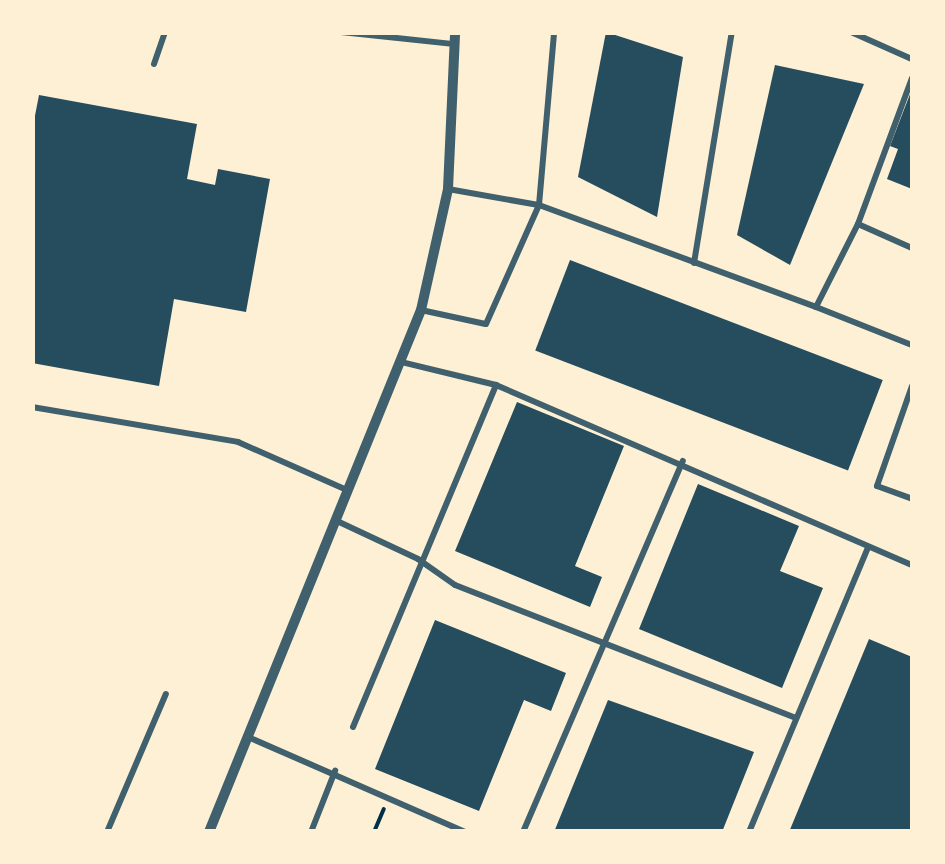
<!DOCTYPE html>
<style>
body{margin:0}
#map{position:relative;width:945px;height:864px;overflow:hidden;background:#fdf0d5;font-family:Montserrat,sans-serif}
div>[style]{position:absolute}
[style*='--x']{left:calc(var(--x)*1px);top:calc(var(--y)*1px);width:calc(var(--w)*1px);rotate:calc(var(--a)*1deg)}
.building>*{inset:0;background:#264d5e;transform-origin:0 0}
.path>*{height:4px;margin:-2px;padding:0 2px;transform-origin:2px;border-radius:2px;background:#003049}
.service>*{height:6px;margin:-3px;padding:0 3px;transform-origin:3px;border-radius:3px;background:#3f606c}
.minor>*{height:10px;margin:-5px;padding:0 5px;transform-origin:5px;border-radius:5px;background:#3f606c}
span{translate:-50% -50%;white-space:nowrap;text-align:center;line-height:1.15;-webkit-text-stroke:10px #fdf0d5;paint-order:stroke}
.frame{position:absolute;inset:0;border:35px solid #fdf0d5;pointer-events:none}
</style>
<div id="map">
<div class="building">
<i style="clip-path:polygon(606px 32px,683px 57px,657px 217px,578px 177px)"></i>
<i style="clip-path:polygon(775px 65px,864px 84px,790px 265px,737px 235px)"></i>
<i style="clip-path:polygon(912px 89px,912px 189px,887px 179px,898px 149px,890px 146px)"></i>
<i style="clip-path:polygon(39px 95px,197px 124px,187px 179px,215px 185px,218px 169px,270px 179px,246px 312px,174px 299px,159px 386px,32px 363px,32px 131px)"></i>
<i style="left:570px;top:260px;width:335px;height:97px;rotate:21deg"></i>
<i style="clip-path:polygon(517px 402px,624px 446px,575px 566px,602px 577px,590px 607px,455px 551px)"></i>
<i style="clip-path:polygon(698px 484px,799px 526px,780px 571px,823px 588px,782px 688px,639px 629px)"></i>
<i style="clip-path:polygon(435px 620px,566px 673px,551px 711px,524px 700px,479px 811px,375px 769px)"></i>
<i style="clip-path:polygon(869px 639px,912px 657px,912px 832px,789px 832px)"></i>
<i style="clip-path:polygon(608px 700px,754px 752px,722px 832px,554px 832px)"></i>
</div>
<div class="path">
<i style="--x:374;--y:832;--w:25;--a:-67"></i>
</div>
<div class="service">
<i style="--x:341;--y:32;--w:114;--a:6.1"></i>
<i style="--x:851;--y:32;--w:67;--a:23.9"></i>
<i style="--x:154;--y:64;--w:34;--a:-71"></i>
<i style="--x:912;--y:78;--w:156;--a:110.3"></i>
<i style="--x:858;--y:224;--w:59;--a:24"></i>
<i style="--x:448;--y:189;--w:92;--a:10"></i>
<i style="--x:539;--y:205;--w:295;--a:20.2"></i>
<i style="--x:816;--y:307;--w:93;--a:-63.2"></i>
<i style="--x:694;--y:263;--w:234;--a:-80.7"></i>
<i style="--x:816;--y:307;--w:103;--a:21.6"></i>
<i style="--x:421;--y:310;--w:66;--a:12.2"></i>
<i style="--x:486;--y:324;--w:130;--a:-66"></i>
<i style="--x:539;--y:205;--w:174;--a:-85"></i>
<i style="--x:496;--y:385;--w:453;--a:23.4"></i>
<i style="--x:912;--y:386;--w:106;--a:109.3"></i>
<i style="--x:877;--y:486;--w:37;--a:20"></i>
<i style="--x:32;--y:407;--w:209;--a:9.6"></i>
<i style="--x:238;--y:442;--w:119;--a:23.8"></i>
<i style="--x:337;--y:521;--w:89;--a:25.1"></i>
<i style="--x:418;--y:559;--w:45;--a:35.1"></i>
<i style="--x:455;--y:585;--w:366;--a:21.3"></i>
<i style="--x:353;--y:727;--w:371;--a:-67.3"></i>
<i style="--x:496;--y:385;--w:98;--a:-166.4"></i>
<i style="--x:248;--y:737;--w:237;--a:23.6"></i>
<i style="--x:107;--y:832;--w:150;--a:-66.9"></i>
<i style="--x:311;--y:832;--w:66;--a:-68.5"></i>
<i style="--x:523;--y:832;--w:404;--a:-66.7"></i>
<i style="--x:749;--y:832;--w:309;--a:-67.3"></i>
</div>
<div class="minor">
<i style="--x:209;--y:832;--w:563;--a:-67.9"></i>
<i style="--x:421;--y:310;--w:124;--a:-77.4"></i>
<i style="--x:448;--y:189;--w:157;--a:-87.4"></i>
</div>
<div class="frame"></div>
</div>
